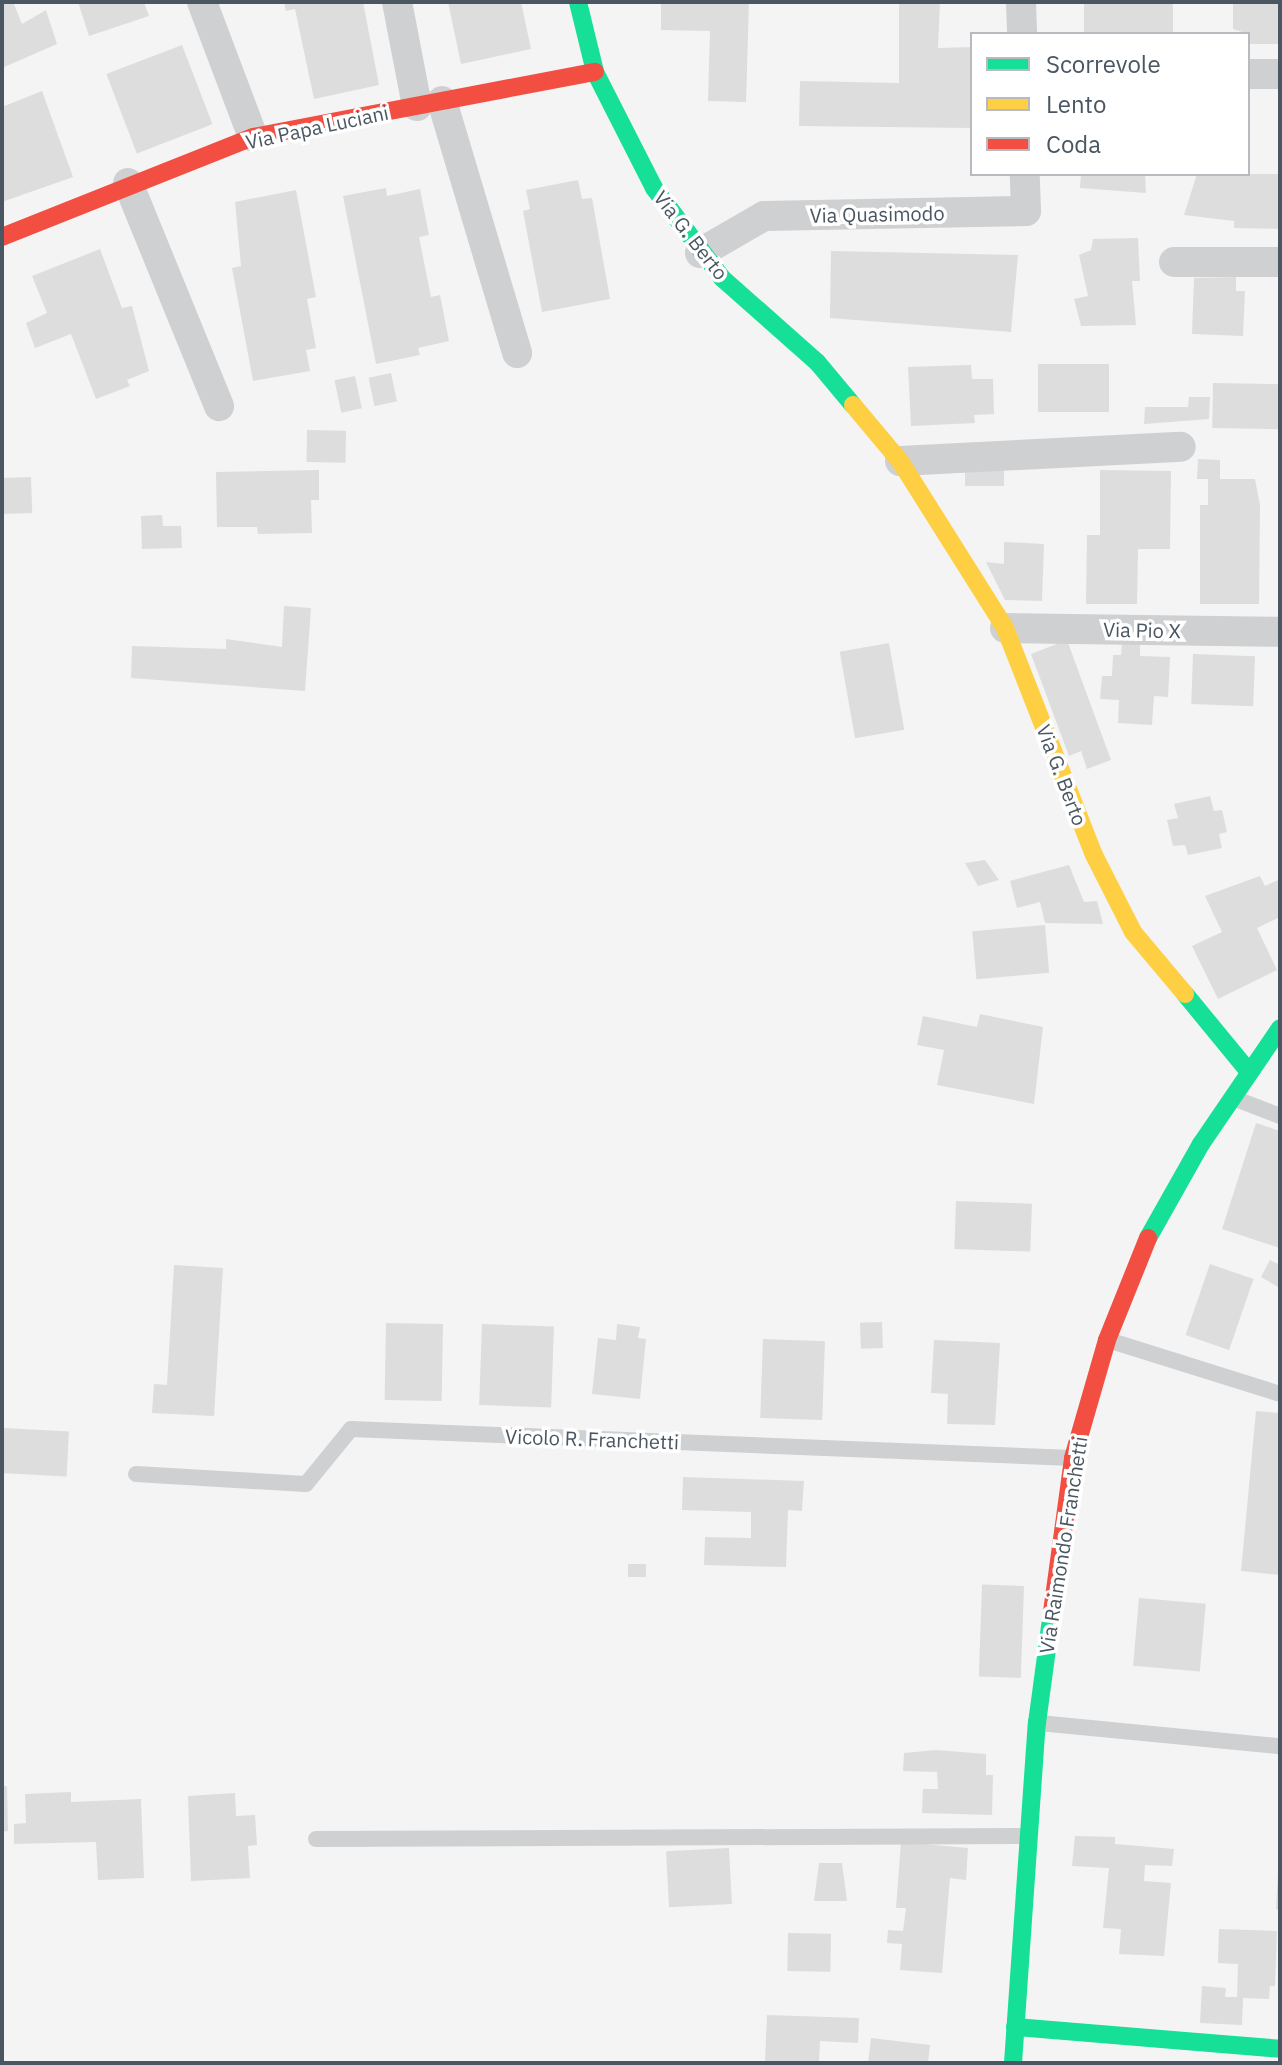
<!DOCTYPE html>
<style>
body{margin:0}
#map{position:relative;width:1282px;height:2065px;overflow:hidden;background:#f4f4f4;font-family:"IBM Plex Sans",sans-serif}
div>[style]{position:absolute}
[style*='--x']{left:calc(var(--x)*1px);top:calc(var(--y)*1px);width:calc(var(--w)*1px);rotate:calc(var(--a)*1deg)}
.building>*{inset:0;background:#ddddde;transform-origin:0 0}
.lane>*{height:16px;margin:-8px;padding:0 8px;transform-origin:8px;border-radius:8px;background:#ced0d2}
.street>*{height:30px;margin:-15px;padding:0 15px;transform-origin:15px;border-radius:15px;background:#ced0d2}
.fast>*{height:18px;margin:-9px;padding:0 9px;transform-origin:9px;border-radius:9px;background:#16e098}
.slow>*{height:18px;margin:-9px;padding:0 9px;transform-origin:9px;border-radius:9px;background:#ffcf43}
.jam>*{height:18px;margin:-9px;padding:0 9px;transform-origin:9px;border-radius:9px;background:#f24e42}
span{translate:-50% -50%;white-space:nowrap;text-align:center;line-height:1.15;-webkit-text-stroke:7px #fff;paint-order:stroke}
.street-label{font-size:20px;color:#4a5661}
.frame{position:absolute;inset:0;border:4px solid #4a5661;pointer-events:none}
.legend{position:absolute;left:970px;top:32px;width:280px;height:144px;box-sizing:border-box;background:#fff;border:2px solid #b7bbc0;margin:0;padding:10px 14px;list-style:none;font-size:24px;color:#4a5661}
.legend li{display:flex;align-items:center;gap:16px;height:40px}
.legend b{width:40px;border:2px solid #b7bbc0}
</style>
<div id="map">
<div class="building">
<i style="clip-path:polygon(2px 2px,13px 2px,22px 24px,46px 10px,57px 44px,2px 68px)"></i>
<i style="clip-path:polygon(78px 2px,144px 2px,149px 16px,89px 36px)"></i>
<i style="clip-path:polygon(284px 2px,363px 2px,379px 85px,314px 99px,295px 9px,286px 11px)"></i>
<i style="clip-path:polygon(448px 2px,521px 2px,531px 49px,461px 64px)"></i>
<i style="clip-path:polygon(661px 2px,749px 2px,746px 102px,708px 101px,710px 31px,661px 30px)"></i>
<i style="clip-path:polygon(899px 2px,940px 2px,938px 48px,972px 47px,972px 128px,799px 126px,800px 81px,899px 83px)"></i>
<i style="left:1084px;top:2px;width:89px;height:32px"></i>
<i style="clip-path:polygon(1233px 2px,1280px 2px,1280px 44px,1248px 44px,1248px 34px,1233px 29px)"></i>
<i style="left:182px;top:45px;width:85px;height:81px;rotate:69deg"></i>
<i style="clip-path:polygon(42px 91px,73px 177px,2px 202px,2px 107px)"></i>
<i style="clip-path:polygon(1081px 174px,1145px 174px,1146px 193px,1080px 188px)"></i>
<i style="clip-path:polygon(1197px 174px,1280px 174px,1280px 229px,1234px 228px,1234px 221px,1184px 215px)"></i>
<i style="clip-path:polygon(578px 180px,582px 199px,592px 198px,610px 299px,542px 312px,523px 211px,530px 209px,526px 190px)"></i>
<i style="clip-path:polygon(386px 188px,387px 196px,420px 189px,429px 235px,419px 237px,431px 297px,440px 295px,449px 341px,418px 348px,420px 355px,376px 364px,343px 196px)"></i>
<i style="clip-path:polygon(296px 190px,316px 297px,307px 299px,316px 348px,306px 350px,310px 371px,253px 381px,232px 268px,241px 266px,235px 202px)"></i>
<i style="clip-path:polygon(1138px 238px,1140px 281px,1132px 281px,1136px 325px,1081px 326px,1074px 299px,1088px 296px,1079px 255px,1091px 250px,1093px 239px)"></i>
<i style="clip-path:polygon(100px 249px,122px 308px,132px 306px,149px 371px,127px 380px,130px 386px,96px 399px,71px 334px,35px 348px,26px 323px,47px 313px,32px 276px)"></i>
<i style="clip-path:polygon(831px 251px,1018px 255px,1011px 332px,830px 318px)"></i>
<i style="clip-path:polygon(1236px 277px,1236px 291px,1245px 291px,1243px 336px,1192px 334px,1194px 278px)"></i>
<i style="left:1038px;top:364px;width:71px;height:48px"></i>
<i style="clip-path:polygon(971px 365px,972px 379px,993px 379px,994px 414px,974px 415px,975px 423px,911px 426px,908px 367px)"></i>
<i style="left:391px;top:373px;width:29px;height:23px;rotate:78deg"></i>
<i style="left:355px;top:376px;width:33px;height:21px;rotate:78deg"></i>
<i style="left:1213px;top:383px;width:67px;height:45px;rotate:1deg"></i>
<i style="clip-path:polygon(1189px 397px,1210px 397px,1209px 419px,1144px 424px,1145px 407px,1188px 407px)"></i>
<i style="left:307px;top:430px;width:39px;height:32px;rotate:1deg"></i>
<i style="clip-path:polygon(1198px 459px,1220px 460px,1220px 479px,1255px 479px,1260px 505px,1259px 604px,1200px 604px,1200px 505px,1208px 505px,1208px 479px,1197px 479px)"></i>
<i style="left:965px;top:464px;width:39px;height:22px"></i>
<i style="clip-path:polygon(319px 470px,319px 500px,311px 500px,312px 533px,258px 534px,257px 527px,217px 527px,216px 472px)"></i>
<i style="clip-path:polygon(1100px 470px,1171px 471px,1170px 549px,1138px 549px,1137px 604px,1086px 604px,1087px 535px,1100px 535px)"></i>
<i style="left:31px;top:477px;width:36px;height:29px;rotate:88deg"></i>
<i style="clip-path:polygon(162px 515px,163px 526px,181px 526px,182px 548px,142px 549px,141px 516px)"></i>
<i style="clip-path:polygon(1004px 542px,1044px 544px,1042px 601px,1005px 600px,986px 562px,1004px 564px)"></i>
<i style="clip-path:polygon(284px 606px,311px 608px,305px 691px,131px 678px,132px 646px,226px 649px,226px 639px,282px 647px)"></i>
<i style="clip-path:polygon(1067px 640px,1111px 760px,1087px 769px,1081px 751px,1069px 756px,1031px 654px)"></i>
<i style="clip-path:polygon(1122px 642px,1140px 643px,1140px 656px,1170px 657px,1168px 697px,1154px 696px,1152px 725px,1118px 723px,1119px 700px,1100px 699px,1102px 676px,1112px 676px,1113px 655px,1121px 655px)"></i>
<i style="left:889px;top:643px;width:88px;height:50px;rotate:80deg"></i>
<i style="left:1193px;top:654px;width:62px;height:50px;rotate:2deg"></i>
<i style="clip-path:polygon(1210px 796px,1214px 811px,1222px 810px,1227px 832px,1219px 834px,1222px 848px,1188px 855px,1185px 845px,1173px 846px,1167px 820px,1178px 818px,1174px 804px)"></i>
<i style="clip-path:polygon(985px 860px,999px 880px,978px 886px,965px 863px)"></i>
<i style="clip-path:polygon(1069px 865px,1084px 902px,1097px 901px,1103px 924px,1045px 923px,1040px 902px,1017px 908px,1010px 881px)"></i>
<i style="clip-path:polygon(1260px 876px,1265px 886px,1280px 879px,1280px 917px,1257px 928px,1277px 970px,1218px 999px,1192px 946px,1222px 932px,1205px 896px)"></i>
<i style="left:1045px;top:925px;width:48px;height:73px;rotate:85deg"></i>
<i style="clip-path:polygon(980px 1014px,1043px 1027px,1034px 1104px,937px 1085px,944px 1050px,917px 1045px,923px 1016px,977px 1027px)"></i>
<i style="clip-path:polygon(1256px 1123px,1280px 1131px,1280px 1248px,1222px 1229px)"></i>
<i style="left:956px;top:1201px;width:76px;height:48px;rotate:2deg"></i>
<i style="clip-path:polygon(1270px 1260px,1280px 1265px,1280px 1288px,1261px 1277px)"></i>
<i style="left:1210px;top:1264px;width:46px;height:75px;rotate:19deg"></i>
<i style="clip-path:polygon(174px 1265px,223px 1268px,214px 1416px,152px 1413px,154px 1384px,167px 1385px)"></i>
<i style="left:882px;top:1322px;width:26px;height:22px;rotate:88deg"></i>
<i style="left:386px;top:1323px;width:57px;height:77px;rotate:1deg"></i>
<i style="left:482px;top:1324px;width:72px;height:81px;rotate:2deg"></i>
<i style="clip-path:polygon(617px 1324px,640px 1327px,638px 1338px,646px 1339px,640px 1399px,592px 1394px,598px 1338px,616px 1340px)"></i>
<i style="left:763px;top:1339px;width:62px;height:79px;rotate:2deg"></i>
<i style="clip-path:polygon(934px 1340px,1000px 1343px,995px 1425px,947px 1424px,948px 1394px,931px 1393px)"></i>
<i style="clip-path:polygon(1256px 1411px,1280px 1413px,1280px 1575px,1241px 1571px)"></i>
<i style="left:3px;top:1428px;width:66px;height:45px;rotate:3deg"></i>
<i style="clip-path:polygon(683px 1477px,804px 1481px,802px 1511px,788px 1510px,786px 1567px,704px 1565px,705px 1537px,751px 1538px,751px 1512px,682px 1510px)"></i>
<i style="left:628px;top:1564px;width:18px;height:13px"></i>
<i style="left:1024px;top:1586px;width:92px;height:42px;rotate:92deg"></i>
<i style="left:1139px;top:1598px;width:67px;height:68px;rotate:5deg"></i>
<i style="clip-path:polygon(936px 1750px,986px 1754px,986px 1775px,993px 1775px,992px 1815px,922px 1813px,923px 1789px,938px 1789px,937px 1772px,903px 1771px,904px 1753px)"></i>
<i style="clip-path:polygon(2px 1786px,7px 1786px,8px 1831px,2px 1832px)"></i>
<i style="clip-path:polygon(71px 1792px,71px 1802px,141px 1799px,144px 1878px,98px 1880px,96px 1842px,14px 1844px,14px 1824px,26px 1823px,25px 1794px)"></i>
<i style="clip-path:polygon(235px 1793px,236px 1816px,255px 1815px,257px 1845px,248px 1846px,250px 1878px,191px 1881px,188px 1796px)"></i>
<i style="clip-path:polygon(1075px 1836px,1115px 1837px,1115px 1844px,1174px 1849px,1172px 1866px,1145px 1865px,1144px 1881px,1171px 1883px,1164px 1956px,1119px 1954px,1121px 1929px,1103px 1928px,1109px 1868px,1072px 1866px)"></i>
<i style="clip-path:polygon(901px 1842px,968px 1848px,966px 1880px,950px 1878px,942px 1973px,900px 1970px,902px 1944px,887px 1943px,888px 1930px,903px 1931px,906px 1908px,896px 1908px)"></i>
<i style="left:729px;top:1848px;width:56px;height:63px;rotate:87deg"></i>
<i style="clip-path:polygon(819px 1863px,842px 1863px,847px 1901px,814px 1901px)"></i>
<i style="clip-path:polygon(1278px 1873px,1280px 1874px,1280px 1910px,1276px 1909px)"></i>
<i style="clip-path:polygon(1219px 1929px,1277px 1931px,1275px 1986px,1270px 1986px,1269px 1999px,1243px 1998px,1242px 2025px,1200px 2023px,1202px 1986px,1226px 1988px,1225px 1997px,1237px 1997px,1238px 1964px,1218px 1963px)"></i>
<i style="left:788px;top:1933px;width:43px;height:38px;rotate:1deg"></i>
<i style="clip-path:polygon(767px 2015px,859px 2018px,858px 2043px,820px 2041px,819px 2063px,765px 2063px)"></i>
<i style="clip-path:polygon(871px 2038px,930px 2045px,928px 2063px,868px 2063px)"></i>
</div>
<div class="lane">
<i style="--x:1236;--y:1099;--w:47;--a:21.1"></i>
<i style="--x:1108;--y:1340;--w:180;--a:17.4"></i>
<i style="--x:136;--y:1474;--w:170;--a:3.4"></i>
<i style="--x:306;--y:1484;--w:71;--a:-50.7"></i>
<i style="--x:351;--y:1429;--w:722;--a:2.3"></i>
<i style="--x:1039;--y:1723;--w:242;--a:5.5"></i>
<i style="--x:316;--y:1839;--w:711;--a:-0.24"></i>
</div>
<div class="street">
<i style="--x:202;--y:2;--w:144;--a:69.3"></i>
<i style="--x:397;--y:2;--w:106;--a:79.1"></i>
<i style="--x:1021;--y:2;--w:32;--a:88"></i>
<i style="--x:1248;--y:74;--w:32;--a:0"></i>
<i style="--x:442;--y:101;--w:263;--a:73.4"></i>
<i style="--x:128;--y:183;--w:241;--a:67.8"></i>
<i style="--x:700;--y:253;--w:74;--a:-30"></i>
<i style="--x:764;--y:216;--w:262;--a:-1.1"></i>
<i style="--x:1026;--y:211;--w:37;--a:-92"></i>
<i style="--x:1174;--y:262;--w:106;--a:0"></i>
<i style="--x:900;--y:461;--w:281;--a:-2.9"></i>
<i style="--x:1005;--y:628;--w:275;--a:0.8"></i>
</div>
<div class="fast">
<i style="--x:578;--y:2;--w:72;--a:76.3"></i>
<i style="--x:595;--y:72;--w:130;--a:63"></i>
<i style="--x:654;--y:188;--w:113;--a:52.9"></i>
<i style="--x:722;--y:278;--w:127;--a:41.5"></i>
<i style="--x:817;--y:362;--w:56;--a:50.1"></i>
<i style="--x:1185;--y:994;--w:101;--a:50.6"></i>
<i style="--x:1148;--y:1238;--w:108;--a:-60.6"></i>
<i style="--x:1201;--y:1144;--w:140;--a:-55.7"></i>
<i style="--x:1015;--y:2027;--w:266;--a:4.7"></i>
<i style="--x:1013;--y:2063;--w:341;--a:-86"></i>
<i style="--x:1037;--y:1723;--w:112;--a:-82.3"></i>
</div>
<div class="slow">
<i style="--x:853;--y:405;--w:73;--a:50"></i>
<i style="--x:900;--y:461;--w:197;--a:57.8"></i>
<i style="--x:1005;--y:628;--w:244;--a:68.6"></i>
<i style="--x:1094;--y:855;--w:86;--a:63.1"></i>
<i style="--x:1133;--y:932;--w:81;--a:50"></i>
</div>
<div class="jam">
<i style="--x:2;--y:237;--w:270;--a:-21.7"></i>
<i style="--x:253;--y:137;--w:348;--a:-10.8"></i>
<i style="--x:1052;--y:1612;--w:155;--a:-82.2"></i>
<i style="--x:1073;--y:1458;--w:123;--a:-73.9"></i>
<i style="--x:1107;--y:1340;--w:110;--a:-68.1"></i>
</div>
<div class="street-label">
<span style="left:317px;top:127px;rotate:-12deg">Via Papa Luciani</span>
<span style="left:877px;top:214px;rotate:-1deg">Via Quasimodo</span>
<span style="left:691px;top:235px;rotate:52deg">Via G. Berto</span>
<span style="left:1142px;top:630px;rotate:1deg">Via Pio X</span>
<span style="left:1062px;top:775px;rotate:69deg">Via G. Berto</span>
<span style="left:592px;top:1439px;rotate:2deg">Vicolo R. Franchetti</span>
<span style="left:1063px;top:1545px;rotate:-81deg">Via Raimondo Franchetti</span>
</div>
<div class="frame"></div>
<ul class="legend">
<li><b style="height:10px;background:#16e098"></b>Scorrevole</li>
<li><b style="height:10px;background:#ffcf43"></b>Lento</li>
<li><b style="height:10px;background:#f24e42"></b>Coda</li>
</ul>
</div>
